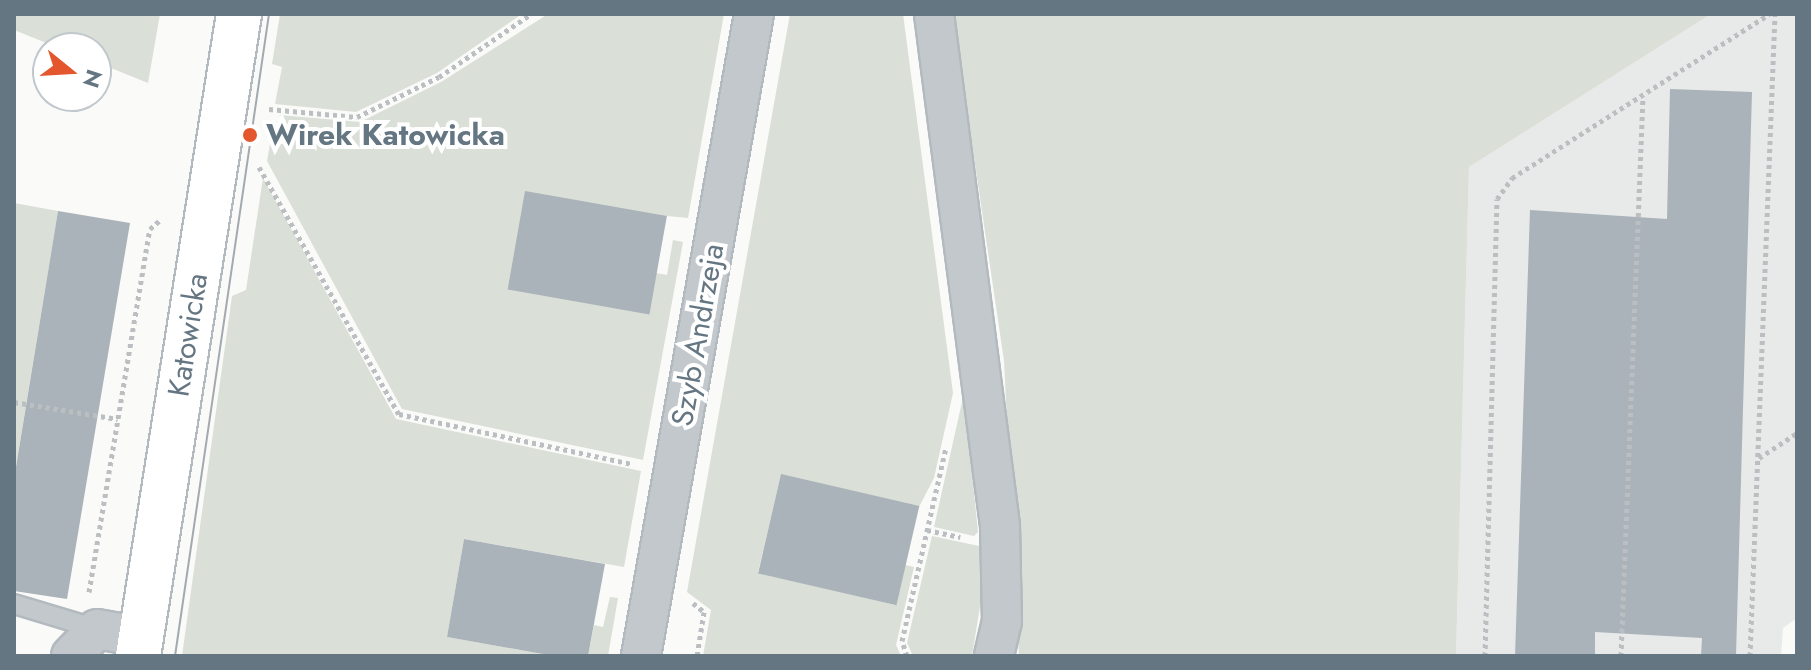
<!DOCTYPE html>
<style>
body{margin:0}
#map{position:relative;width:1811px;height:670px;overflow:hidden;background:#fafaf8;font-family:Jost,sans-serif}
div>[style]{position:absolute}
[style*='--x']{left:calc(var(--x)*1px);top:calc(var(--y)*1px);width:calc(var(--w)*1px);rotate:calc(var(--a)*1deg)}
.built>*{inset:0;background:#e8e9e9}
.green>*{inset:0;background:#dadfd7}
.building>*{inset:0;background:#aab3b9;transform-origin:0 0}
.path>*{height:5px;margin-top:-2.5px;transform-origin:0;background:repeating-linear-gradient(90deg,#bbbfc2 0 4px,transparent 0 8px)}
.roads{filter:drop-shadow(2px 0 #b3babf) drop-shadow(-2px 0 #b3babf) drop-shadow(0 2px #b3babf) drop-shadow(0 -2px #b3babf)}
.lane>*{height:18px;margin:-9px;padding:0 9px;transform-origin:9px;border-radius:9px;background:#c3c8cc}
.street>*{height:38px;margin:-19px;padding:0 19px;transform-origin:19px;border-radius:19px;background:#c3c8cc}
.secondary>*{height:44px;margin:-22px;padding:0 22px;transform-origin:22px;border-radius:22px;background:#fff}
.tram>*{height:2px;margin:-1px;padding:0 1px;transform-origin:1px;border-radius:1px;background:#a2aab0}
.dots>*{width:22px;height:22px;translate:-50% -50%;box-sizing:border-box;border:4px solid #fff;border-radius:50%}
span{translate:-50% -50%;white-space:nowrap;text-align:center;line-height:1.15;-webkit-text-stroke:8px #fff;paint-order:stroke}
.poi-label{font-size:30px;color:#657683;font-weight:700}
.left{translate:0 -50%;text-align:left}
.street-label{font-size:30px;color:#657683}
.frame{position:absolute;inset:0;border:16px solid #657683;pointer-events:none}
.north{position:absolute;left:32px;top:32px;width:80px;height:80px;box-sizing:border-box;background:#fff;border:2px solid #c1c8cd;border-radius:50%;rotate:108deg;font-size:22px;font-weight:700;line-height:32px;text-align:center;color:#657683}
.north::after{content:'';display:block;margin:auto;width:28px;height:36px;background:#e4572e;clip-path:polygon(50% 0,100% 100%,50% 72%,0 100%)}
</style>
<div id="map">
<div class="built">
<i style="clip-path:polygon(1711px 14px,1797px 14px,1797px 618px,1783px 628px,1781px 656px,1456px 656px,1469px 167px)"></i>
</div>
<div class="green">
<i style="clip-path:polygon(14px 14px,160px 14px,148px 83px,96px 62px,96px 48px,59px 48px,14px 30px)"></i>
<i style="clip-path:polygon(280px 14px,522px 14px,437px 73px,356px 112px,275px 104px,282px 67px,272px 64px)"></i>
<i style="clip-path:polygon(548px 14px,724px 14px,688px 218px,667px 216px,656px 273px,667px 275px,673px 240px,683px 242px,643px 460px,402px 409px,267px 161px,270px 144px,283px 144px,286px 121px,279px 115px,360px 122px,441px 82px)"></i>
<i style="clip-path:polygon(790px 14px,903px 14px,953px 393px,934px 478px,919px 507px,781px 475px,758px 572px,895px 605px,905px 565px,914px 567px,896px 645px,901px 656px,703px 656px,711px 610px,687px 592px)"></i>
<i style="clip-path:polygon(953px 14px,1711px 14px,1469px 167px,1456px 656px,1019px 656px,1004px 361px)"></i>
<i style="clip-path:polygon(263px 178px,396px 419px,641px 471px,624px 567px,464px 539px,447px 637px,554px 656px,182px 656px,232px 296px,246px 290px)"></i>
<i style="clip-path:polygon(14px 203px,58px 211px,14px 478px)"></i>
<i style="clip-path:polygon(964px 393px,978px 532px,974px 536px,934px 527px)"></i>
<i style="clip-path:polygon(932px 536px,979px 546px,981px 600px,972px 656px,913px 656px,907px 643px)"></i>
<i style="clip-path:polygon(610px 597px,618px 598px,608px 656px,588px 656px,594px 625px,603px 627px)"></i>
</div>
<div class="building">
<i style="clip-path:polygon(1670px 89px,1752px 92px,1736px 656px,1701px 656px,1702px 638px,1595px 632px,1595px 656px,1515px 656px,1530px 210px,1667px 219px)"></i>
<i style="left:525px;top:191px;width:144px;height:100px;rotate:10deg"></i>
<i style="clip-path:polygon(58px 211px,130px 223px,67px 599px,14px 591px,14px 479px)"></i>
<i style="left:781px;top:474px;width:142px;height:102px;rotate:13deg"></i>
<i style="clip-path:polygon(464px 539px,605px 564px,588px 656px,554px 656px,447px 637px)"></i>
</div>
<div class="path">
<i style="--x:269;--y:109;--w:88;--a:5.2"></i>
<i style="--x:357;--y:117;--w:91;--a:-26"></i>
<i style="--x:439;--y:77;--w:112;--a:-34.4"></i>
<i style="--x:259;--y:167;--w:284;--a:60.5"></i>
<i style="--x:399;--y:414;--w:239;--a:12.1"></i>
<i style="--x:14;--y:402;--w:105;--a:9.3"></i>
<i style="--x:1759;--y:458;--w:45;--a:-33.3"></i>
<i style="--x:927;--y:530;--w:34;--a:12"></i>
<i style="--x:89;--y:592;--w:368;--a:-80.5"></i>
<i style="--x:150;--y:229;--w:13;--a:-42"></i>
<i style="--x:693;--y:603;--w:14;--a:39"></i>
<i style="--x:704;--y:612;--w:45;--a:99"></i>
<i style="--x:907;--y:656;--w:16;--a:-108"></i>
<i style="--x:902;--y:641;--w:199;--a:-77.2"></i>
<i style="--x:1485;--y:656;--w:457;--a:-88.5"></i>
<i style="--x:1497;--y:199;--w:26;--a:-54"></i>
<i style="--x:1512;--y:178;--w:305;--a:-32.5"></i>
<i style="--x:1621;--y:656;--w:560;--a:-87.75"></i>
<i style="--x:1750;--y:656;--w:642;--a:-87.77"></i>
</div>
<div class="roads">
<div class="lane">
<i style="--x:14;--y:604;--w:87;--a:16.8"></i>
</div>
<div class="street">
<i style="--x:934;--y:14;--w:516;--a:82.65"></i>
<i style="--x:1000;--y:526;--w:95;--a:88.8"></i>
<i style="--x:1002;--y:621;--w:36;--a:103"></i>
<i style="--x:71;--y:656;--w:37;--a:-46"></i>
<i style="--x:97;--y:629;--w:45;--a:10.3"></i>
<i style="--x:641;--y:656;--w:652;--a:-80.02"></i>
</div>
<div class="secondary">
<i style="--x:138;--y:656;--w:650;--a:-81.06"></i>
</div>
</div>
<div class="tram">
<i style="--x:175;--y:656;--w:649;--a:-81.67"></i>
</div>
<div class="dots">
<i style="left:250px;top:135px;background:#e4572e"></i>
</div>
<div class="poi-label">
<span class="left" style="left:266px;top:135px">Wirek Katowicka</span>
</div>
<div class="street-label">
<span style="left:188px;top:335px;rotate:-81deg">Katowicka</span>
<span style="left:698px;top:335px;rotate:-80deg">Szyb Andrzeja</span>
</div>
<div class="frame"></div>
<div class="north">N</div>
</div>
